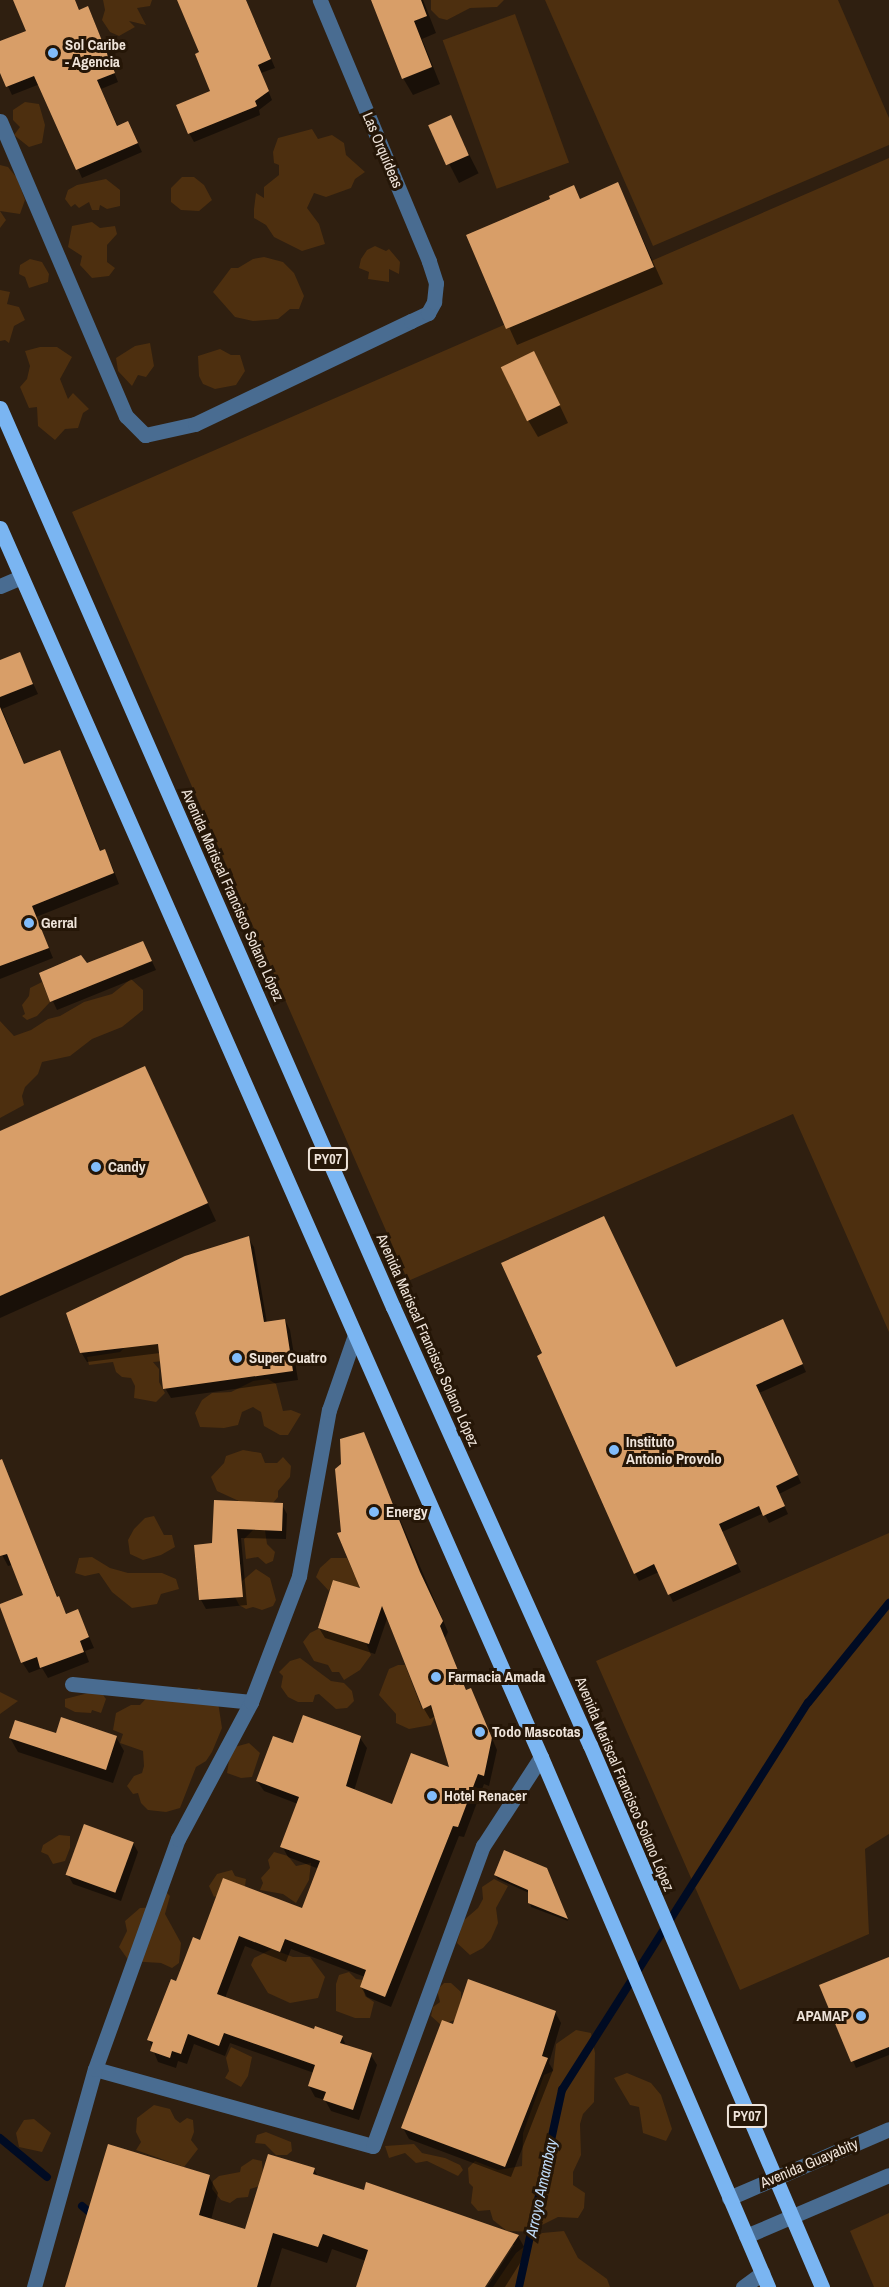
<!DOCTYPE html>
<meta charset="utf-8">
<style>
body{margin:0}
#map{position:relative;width:889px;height:2287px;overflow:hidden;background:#2f1f10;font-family:"Archivo Narrow",sans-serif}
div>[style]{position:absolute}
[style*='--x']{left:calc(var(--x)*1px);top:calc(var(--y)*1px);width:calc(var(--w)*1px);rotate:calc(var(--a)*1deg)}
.green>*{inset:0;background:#4d2f0f;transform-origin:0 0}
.shadow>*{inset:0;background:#0007;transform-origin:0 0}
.stream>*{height:8px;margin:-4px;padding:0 4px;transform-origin:4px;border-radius:4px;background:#000b23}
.building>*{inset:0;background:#d89e68;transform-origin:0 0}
.minor>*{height:15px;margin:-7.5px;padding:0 7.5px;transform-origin:7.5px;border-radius:7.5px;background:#496c91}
.major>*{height:15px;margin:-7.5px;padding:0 7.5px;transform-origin:7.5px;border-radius:7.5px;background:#7ab5f2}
.dots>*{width:16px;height:16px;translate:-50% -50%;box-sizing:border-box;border:3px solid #251607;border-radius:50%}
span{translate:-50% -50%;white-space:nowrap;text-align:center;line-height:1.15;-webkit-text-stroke:6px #251607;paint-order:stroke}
.shield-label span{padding:2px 4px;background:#251607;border:2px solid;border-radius:4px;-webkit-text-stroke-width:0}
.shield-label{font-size:14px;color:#efe4da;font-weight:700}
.poi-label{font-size:15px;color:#efe4da;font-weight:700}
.left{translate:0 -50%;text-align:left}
.right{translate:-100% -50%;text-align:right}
.street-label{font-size:15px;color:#efe4da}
.water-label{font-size:16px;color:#bfdbf9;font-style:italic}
</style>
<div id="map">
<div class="green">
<i style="clip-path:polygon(103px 0,152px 0,150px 6px,137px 8px,146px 25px,129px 21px,135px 27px,119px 36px,110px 32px,102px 20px,105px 10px)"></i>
<i style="clip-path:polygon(431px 0,504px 0,497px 7px,470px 8px,447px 20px,439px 18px,431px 10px)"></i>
<i style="clip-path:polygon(545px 0,838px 0,889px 118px,889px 145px,653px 246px)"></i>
<i style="left:515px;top:14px;width:158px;height:77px;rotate:70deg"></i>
<i style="clip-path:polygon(25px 102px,39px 104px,45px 125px,42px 143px,29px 147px,14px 135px,20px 127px,13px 120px,13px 110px)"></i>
<i style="clip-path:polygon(312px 129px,318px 139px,332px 135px,344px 143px,346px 155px,365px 172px,355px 179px,351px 188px,326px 197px,314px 193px,307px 208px,319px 224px,325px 244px,302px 251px,274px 237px,266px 225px,254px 218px,254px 209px,256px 193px,264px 198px,264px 187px,279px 175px,279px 165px,274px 163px,273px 152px,278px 138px)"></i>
<i style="clip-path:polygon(889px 158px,889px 1332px,793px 1114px,408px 1281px,72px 512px)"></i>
<i style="clip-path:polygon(0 165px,8px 167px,17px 178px,25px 200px,20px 214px,0 211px,6px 220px,0 228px)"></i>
<i style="clip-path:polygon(182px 177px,194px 177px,204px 185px,212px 200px,199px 211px,181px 210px,171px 202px,171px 188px)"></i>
<i style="clip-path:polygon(106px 179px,120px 190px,120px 206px,107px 209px,100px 205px,99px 210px,92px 210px,89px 202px,79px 208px,75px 204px,71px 207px,65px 199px,68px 190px,77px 185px)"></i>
<i style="clip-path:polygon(92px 222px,100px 228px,115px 226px,117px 234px,107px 245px,107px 262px,115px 268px,109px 276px,92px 278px,80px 265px,82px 256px,68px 247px,72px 226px)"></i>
<i style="clip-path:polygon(375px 246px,386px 251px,389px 249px,400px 262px,399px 274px,389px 269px,389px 282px,368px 279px,369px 272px,359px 268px,361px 259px,367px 250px)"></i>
<i style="clip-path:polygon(264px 257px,283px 262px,294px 273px,304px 296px,299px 309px,290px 309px,278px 319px,253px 321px,235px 317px,213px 292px,231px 268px,238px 268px,253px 259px)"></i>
<i style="clip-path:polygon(30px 259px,42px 262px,49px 274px,48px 282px,29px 288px,25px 277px,19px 274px,20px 265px)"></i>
<i style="clip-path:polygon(0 290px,10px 292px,7px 304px,19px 307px,25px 320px,14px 326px,9px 343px,5px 340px,0 341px)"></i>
<i style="clip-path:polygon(150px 343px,154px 366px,146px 377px,138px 375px,132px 386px,118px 371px,116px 358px,135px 346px)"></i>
<i style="clip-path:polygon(40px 347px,57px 347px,72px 357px,60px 379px,68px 399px,73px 393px,89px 409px,83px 413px,78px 428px,65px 429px,55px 440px,38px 426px,37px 407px,29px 408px,20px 387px,27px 379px,30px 366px,25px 351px)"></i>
<i style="clip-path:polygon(220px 349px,231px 355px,240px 355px,245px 371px,236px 385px,215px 389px,203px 384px,199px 376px,198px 356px)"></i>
<i style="clip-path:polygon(131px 979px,143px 990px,143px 1010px,122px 1027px,92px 1039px,70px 1056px,42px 1062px,38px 1074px,25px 1087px,22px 1096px,24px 1105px,0 1118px,0 1021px,14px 1036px,31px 1030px,48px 1019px,60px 1016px,84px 1002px,112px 994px)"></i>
<i style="clip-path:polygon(42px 982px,50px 1002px,37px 1016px,27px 1020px,22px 1016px,25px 1014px,22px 1005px,29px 996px,30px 988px)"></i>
<i style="clip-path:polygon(167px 1337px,164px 1361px,153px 1362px,159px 1369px,159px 1382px,165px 1393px,156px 1402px,134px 1398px,135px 1386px,131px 1378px,122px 1377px,116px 1372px,113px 1362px,89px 1365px,87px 1357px,120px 1352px,129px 1343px)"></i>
<i style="clip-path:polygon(268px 1379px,276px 1384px,283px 1411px,291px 1410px,301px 1414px,288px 1435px,280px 1435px,264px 1426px,261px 1412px,253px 1407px,242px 1412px,238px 1425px,224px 1428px,200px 1427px,195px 1413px,202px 1400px,212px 1393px,231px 1392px,253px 1381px)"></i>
<i style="clip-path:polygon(243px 1450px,261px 1453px,265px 1463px,277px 1463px,283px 1457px,291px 1466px,290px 1477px,278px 1491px,278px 1497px,273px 1503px,241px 1502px,217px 1491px,211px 1477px,224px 1463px,226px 1456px)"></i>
<i style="clip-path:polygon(154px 1516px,164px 1535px,172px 1535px,175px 1547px,161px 1555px,143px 1560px,130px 1554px,128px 1540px,134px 1529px,145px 1518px)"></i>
<i style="clip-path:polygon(253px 1530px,265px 1530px,267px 1544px,275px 1552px,273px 1561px,266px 1564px,258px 1557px,246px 1559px,244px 1539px)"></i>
<i style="clip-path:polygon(889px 1533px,889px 1834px,865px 1849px,869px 1934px,740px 1990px,596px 1661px)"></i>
<i style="clip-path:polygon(92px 1557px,110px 1568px,128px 1573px,162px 1573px,176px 1579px,179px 1589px,161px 1594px,157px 1604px,132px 1608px,112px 1592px,99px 1573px,85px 1576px,75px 1573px,79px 1558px)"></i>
<i style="clip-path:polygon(331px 1558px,347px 1558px,354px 1574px,366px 1579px,358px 1588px,333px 1580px,329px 1591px,316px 1577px,320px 1568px)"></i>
<i style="clip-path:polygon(256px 1569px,270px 1578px,276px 1600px,273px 1606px,262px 1610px,253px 1607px,246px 1609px,239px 1605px,235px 1597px,242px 1581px)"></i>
<i style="clip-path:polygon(320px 1628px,366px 1643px,371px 1655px,360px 1670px,344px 1680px,339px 1672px,332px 1672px,328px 1665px,314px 1661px,303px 1642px,310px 1633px)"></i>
<i style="clip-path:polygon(300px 1658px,331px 1681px,344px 1683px,352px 1691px,354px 1701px,347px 1708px,336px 1709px,319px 1694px,315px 1695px,313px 1702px,298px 1702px,288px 1697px,281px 1687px,283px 1676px,279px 1672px,290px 1661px)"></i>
<i style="clip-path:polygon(398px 1665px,405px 1665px,422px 1709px,430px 1705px,435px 1717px,431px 1725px,409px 1729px,396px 1723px,396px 1714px,379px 1695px,389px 1669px)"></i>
<i style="clip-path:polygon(199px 1688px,218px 1702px,222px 1728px,212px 1752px,206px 1761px,196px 1767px,180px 1808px,166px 1812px,148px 1810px,141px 1803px,138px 1793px,133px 1794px,127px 1786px,134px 1776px,142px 1773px,144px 1766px,143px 1751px,120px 1743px,123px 1734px,113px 1730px,116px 1713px,131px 1705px,140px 1705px,153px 1691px,183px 1697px)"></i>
<i style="clip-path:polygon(0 1692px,18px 1701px,0 1714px)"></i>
<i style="clip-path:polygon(92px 1692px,101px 1692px,106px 1699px,101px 1713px,92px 1710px,91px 1713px,75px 1712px,65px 1707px,65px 1699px)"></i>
<i style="clip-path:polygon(249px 1743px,260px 1753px,252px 1777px,241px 1778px,227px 1773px,231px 1748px)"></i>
<i style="clip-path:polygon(59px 1835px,70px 1836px,70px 1848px,65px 1861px,53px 1864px,48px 1855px,41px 1852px,43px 1845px)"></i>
<i style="clip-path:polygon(274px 1852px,288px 1856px,296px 1866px,311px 1863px,309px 1880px,296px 1903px,283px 1894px,260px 1890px,263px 1883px,261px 1878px,270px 1868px,268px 1860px)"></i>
<i style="clip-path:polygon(232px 1870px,235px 1876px,246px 1879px,245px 1886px,214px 1897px,209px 1886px,217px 1874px)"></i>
<i style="clip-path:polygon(494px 1879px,508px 1886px,496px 1908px,498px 1923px,491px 1939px,483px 1948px,470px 1955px,457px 1943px,463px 1921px,478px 1908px,483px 1899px,482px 1887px)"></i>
<i style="clip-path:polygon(164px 1890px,170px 1896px,165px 1914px,181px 1943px,179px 1963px,172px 1968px,161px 1963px,129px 1961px,119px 1947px,127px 1931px,125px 1921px,140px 1908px,157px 1907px)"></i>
<i style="clip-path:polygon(272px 1949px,293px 1957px,310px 1957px,325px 1977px,318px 1998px,290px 2003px,268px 1993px,251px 1965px,254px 1958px)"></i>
<i style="clip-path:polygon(349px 1972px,356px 1979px,363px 1980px,365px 1996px,374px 2002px,370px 2018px,355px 2018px,336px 2011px,336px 1984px,339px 1975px)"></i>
<i style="clip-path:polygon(444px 1983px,451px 1983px,461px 1992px,461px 2001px,455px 2020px,441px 2025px,431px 2016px,433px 2007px,440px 2002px,437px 1990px)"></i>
<i style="clip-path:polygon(576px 2030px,591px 2033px,595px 2053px,594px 2102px,583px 2114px,580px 2124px,581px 2155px,573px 2172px,573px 2185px,585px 2193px,584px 2208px,578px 2218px,558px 2217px,542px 2225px,538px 2232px,507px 2231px,493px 2220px,490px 2210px,478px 2211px,471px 2203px,473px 2187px,469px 2183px,468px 2168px,475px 2161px,498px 2170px,522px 2166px,523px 2133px,544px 2075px,553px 2071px,556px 2044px)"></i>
<i style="clip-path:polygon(231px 2047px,252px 2057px,248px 2076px,241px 2087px,225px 2078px,229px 2071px,226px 2058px)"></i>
<i style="clip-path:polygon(627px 2073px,651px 2083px,661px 2095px,672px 2129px,666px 2141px,643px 2133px,639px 2107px,630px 2105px,614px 2078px)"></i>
<i style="clip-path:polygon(154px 2105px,170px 2109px,175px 2119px,180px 2123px,187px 2118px,193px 2120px,194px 2132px,191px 2140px,198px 2149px,184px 2167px,136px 2150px,141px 2142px,136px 2132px,137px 2118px)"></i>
<i style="clip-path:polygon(34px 2119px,51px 2133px,42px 2152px,19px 2147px,16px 2133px,24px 2120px)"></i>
<i style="clip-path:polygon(266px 2132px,291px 2142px,292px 2151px,287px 2155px,276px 2155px,265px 2144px,255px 2143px,257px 2135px)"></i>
<i style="clip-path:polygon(414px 2144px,422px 2153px,445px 2158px,460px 2165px,463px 2170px,458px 2176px,427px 2161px,416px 2163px,405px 2153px,389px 2158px,385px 2146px)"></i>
<i style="clip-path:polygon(253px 2159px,262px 2161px,263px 2176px,260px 2186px,250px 2189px,248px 2197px,237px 2198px,230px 2203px,221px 2200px,212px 2189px,213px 2181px,219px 2176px,240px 2172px,241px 2167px)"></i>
<i style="clip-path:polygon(889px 2213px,889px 2287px,874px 2287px,850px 2231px)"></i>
<i style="clip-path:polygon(564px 2231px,578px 2258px,607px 2279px,610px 2287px,493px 2287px,516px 2253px,542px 2233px)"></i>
</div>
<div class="shadow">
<i style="clip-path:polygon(14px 0,75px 0,80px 11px,92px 16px,118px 82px,101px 89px,118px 127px,132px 131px,142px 152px,82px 178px,40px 84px,12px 95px,0 69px,0 43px,28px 32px)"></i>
<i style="clip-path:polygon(179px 0,246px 0,275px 68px,261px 73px,272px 100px,259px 110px,260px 115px,194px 142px,189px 133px,211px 92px,201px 53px)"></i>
<i style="clip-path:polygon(372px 0,423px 0,436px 33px,422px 39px,440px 84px,413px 95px,403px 78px)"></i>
<i style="left:450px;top:117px;width:63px;height:22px;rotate:63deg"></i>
<i style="clip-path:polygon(618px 184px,663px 284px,517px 345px,468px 236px,552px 200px,574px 187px,581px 200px)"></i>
<i style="clip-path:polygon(543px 370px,568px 423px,538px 437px,528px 420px)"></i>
<i style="clip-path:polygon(19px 653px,38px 694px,2px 709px,25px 766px,65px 762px,101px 852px,104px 851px,110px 861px,119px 884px,36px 917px,53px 958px,0 979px,0 661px)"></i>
<i style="clip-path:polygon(143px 942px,156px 970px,57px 1010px,40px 974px,86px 965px)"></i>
<i style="clip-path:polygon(145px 1067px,216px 1221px,0 1318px,0 1132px)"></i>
<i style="clip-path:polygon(248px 1238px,254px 1247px,267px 1323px,285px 1320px,290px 1330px,298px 1380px,171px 1398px,165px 1388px,160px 1353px,87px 1362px,81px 1352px)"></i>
<i style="clip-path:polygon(787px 1329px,806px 1372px,759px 1393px,801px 1483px,779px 1494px,788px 1514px,769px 1523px,764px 1513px,722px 1532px,741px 1572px,673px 1602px,659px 1572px,639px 1581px,635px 1573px,676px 1369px)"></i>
<i style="clip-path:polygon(363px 1433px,448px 1632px,445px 1638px,467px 1691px,476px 1701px,497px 1750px,489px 1786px,484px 1784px,464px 1837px,459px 1836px,391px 2007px,367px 1997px,361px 1987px,365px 1977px,291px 1949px,286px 1962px,245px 1946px,225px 1998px,315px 2031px,342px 2037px,347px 2047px,371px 2055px,377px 2065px,359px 2120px,331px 2111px,325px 2100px,315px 2097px,309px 2086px,314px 2073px,230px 2043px,225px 2056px,194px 2044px,187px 2064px,178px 2061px,176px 2068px,158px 2062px,149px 2040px,201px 1941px,302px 1910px,319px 1869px,288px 1857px,282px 1846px,298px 1804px,264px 1791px,257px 1781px,294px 1745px,360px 1738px,367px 1748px,354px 1791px,393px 1806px,451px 1769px,436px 1716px,430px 1719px,424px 1709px,388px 1616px,375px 1654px,325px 1638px,319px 1628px,363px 1591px,342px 1533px,343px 1465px)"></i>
<i style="clip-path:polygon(7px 1477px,58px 1598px,67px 1615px,78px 1611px,94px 1648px,85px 1651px,89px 1662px,48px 1678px,42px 1668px,29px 1673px,22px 1662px,25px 1596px,12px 1565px,8px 1566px,0 1551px,0 1479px)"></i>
<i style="clip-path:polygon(216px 1502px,282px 1505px,287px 1514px,286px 1539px,241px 1538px,247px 1605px,206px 1609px,201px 1600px,196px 1546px,213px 1545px)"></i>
<i style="clip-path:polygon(57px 1735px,116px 1737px,124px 1751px,113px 1783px,18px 1752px,10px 1738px)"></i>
<i style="clip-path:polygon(133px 1843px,138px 1852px,121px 1901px,73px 1884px,68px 1875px)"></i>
<i style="clip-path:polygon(548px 1873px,568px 1921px,531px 1907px,529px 1893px,498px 1879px,495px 1875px)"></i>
<i style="clip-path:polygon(889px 1958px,889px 2055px,856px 2068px,821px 1986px)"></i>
<i style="clip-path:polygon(555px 2012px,561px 2023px,549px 2063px,553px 2070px,511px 2177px,409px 2139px,403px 2128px,454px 2026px)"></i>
<i style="clip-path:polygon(314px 2169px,318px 2177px,518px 2236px,527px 2252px,505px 2287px,487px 2287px,514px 2245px,511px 2245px,483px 2287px,358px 2287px,366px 2261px,332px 2249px,327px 2263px,282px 2248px,270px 2287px,67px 2287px,209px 2177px,218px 2193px,211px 2220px,246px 2231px)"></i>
</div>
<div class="stream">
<i style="--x:0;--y:2138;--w:61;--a:39.7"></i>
<i style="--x:82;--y:2206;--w:16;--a:40"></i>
<i style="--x:519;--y:2287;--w:202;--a:-77.7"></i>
<i style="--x:562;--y:2090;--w:459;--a:-57.6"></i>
<i style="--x:808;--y:1703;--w:129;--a:-51"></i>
</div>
<div class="building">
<i style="clip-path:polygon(13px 0,75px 0,79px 10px,88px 6px,115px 73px,97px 80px,117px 126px,128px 121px,138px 143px,76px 170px,34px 76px,6px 87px,0 73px,0 41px,26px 31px)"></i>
<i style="clip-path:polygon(177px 0,246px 0,271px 59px,258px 65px,269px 91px,255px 101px,257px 106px,188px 134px,176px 105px,210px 91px,195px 54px,199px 52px)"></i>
<i style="clip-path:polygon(371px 0,421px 0,427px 16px,414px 21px,432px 67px,402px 79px)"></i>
<i style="left:451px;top:115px;width:44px;height:25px;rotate:66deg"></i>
<i style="clip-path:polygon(618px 182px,654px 267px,506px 329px,466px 235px,550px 199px,549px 196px,574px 185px,580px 199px)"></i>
<i style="left:534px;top:351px;width:60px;height:37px;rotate:64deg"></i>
<i style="clip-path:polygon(20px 652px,33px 684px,0 697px,0 660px)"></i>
<i style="clip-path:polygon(0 707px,24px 764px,60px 750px,100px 851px,105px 849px,114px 873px,32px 906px,49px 948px,0 966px)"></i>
<i style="clip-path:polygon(143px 941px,152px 961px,50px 1002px,39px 973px,81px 955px,87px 963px)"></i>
<i style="clip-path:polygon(145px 1066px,208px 1203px,0 1296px,0 1131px)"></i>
<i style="clip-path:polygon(604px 1216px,676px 1367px,783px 1319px,803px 1364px,756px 1385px,798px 1475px,776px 1486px,785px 1506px,763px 1516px,759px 1506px,719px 1524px,737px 1564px,668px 1595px,654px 1564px,634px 1574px,537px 1356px,542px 1353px,501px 1263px)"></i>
<i style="clip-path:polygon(249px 1236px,264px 1322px,285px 1319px,293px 1371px,163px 1389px,158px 1344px,80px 1353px,66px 1313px,185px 1256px)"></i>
<i style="clip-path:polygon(364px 1432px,420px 1572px,443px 1621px,440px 1626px,466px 1690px,471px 1688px,492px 1738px,484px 1776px,478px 1774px,458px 1827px,453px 1826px,385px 1997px,360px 1987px,366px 1970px,285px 1939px,280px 1952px,239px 1936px,217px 1994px,314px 2029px,315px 2026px,343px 2036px,340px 2043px,372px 2053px,353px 2110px,323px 2100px,326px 2092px,308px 2086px,315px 2065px,224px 2033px,219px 2046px,188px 2034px,181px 2054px,172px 2051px,170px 2058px,150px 2051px,153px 2042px,147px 2040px,171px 1979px,176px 1981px,193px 1937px,200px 1940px,223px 1878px,302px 1908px,320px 1861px,280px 1847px,299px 1797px,256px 1781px,273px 1736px,293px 1743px,303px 1715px,361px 1736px,346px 1786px,392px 1804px,411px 1753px,449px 1767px,431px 1705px,423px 1709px,382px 1606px,369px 1644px,318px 1628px,333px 1580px,360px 1588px,337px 1533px,341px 1532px,335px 1469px,341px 1464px,340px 1439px)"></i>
<i style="clip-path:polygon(2px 1459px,57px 1597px,59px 1596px,66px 1614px,78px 1609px,89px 1637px,80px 1641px,84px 1652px,40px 1668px,37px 1657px,21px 1663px,0 1607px,0 1604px,23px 1595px,7px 1554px,0 1556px,0 1460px)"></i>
<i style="clip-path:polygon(214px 1500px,283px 1503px,282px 1531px,237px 1529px,243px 1597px,199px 1600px,194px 1545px,212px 1543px)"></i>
<i style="clip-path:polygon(61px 1717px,117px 1736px,106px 1770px,9px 1738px,15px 1720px,56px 1733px)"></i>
<i style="left:84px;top:1824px;width:53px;height:54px;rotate:20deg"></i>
<i style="clip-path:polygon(504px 1850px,547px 1868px,568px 1919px,528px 1903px,528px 1890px,494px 1875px)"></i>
<i style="clip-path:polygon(889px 1957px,889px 2047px,851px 2062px,819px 1985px)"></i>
<i style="clip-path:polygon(468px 1979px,556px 2011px,542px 2056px,548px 2058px,505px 2167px,401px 2128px,442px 2020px,453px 2024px)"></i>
<i style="clip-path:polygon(108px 2144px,210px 2175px,199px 2215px,245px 2229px,268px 2154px,315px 2168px,313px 2174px,364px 2190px,366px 2182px,519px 2235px,485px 2287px,356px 2287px,368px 2250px,323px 2234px,318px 2247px,273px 2233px,257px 2287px,65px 2287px)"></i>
</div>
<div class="minor">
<i style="--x:0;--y:121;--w:321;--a:66.9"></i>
<i style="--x:126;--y:416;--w:27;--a:45"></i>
<i style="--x:145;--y:435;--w:51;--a:-12.4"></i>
<i style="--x:195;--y:424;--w:239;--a:-25.5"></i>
<i style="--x:411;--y:321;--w:19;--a:-25"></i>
<i style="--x:428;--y:313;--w:13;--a:-61"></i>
<i style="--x:434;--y:302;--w:19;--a:-84"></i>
<i style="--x:436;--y:283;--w:23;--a:-108"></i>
<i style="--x:429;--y:261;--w:283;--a:-112.7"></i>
<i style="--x:0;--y:586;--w:23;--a:-23"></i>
<i style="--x:72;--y:1684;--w:180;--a:5.7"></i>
<i style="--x:95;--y:2069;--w:288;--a:15.5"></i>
<i style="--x:373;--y:2146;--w:320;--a:-69.9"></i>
<i style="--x:483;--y:1846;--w:106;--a:-56.9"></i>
<i style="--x:729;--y:2198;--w:174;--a:-23.3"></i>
<i style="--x:746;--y:2236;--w:155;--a:-23.1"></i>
<i style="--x:34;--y:2287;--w:226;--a:-74.4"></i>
<i style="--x:95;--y:2069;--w:245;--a:-70.2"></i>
<i style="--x:178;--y:1839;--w:155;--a:-61.9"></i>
<i style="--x:251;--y:1702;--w:135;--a:-69.1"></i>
<i style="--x:299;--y:1576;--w:169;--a:-79.8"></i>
<i style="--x:329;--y:1410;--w:79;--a:-70.9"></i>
<i style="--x:743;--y:2287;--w:24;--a:-36"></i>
</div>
<div class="major">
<i style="--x:0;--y:408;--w:981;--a:66.39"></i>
<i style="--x:393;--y:1307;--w:480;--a:65.8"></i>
<i style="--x:590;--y:1745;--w:590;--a:66.83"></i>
<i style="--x:0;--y:528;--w:1343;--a:66.24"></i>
<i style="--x:541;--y:1757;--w:577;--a:66.81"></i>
</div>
<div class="dots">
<i style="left:53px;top:53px;background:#81bcfa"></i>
<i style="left:29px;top:923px;background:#81bcfa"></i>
<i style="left:96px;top:1167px;background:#81bcfa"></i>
<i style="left:237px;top:1358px;background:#81bcfa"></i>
<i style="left:614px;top:1450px;background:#81bcfa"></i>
<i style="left:374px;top:1512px;background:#81bcfa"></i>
<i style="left:436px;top:1677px;background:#81bcfa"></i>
<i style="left:480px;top:1732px;background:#81bcfa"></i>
<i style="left:432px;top:1796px;background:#81bcfa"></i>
<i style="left:861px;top:2016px;background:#81bcfa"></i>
</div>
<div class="shield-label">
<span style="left:328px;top:1159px">PY07</span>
<span style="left:747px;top:2116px">PY07</span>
</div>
<div class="poi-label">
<span class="left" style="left:65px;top:53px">Sol Caribe<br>- Agencia</span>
<span class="left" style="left:41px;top:923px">Gerral</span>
<span class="left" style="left:108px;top:1167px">Candy</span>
<span class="left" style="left:249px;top:1358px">Super Cuatro</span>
<span class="left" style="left:626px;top:1450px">Instituto<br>Antonio Provolo</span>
<span class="left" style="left:386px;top:1512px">Energy</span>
<span class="left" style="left:448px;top:1677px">Farmacia Amada</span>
<span class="left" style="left:492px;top:1732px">Todo Mascotas</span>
<span class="left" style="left:444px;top:1796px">Hotel Renacer</span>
<span class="right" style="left:849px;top:2016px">APAMAP</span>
</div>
<div class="street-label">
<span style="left:383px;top:150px;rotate:67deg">Las Orquídeas</span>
<span style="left:233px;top:895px;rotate:66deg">Avenida Mariscal Francisco Solano López</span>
<span style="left:428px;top:1340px;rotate:66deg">Avenida Mariscal Francisco Solano López</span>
<span style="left:625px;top:1784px;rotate:67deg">Avenida Mariscal Francisco Solano López</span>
<span style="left:809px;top:2163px;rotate:-23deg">Avenida Guayabity</span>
</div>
<div class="water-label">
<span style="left:541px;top:2188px;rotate:-78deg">Arroyo Amambay</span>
</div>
</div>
